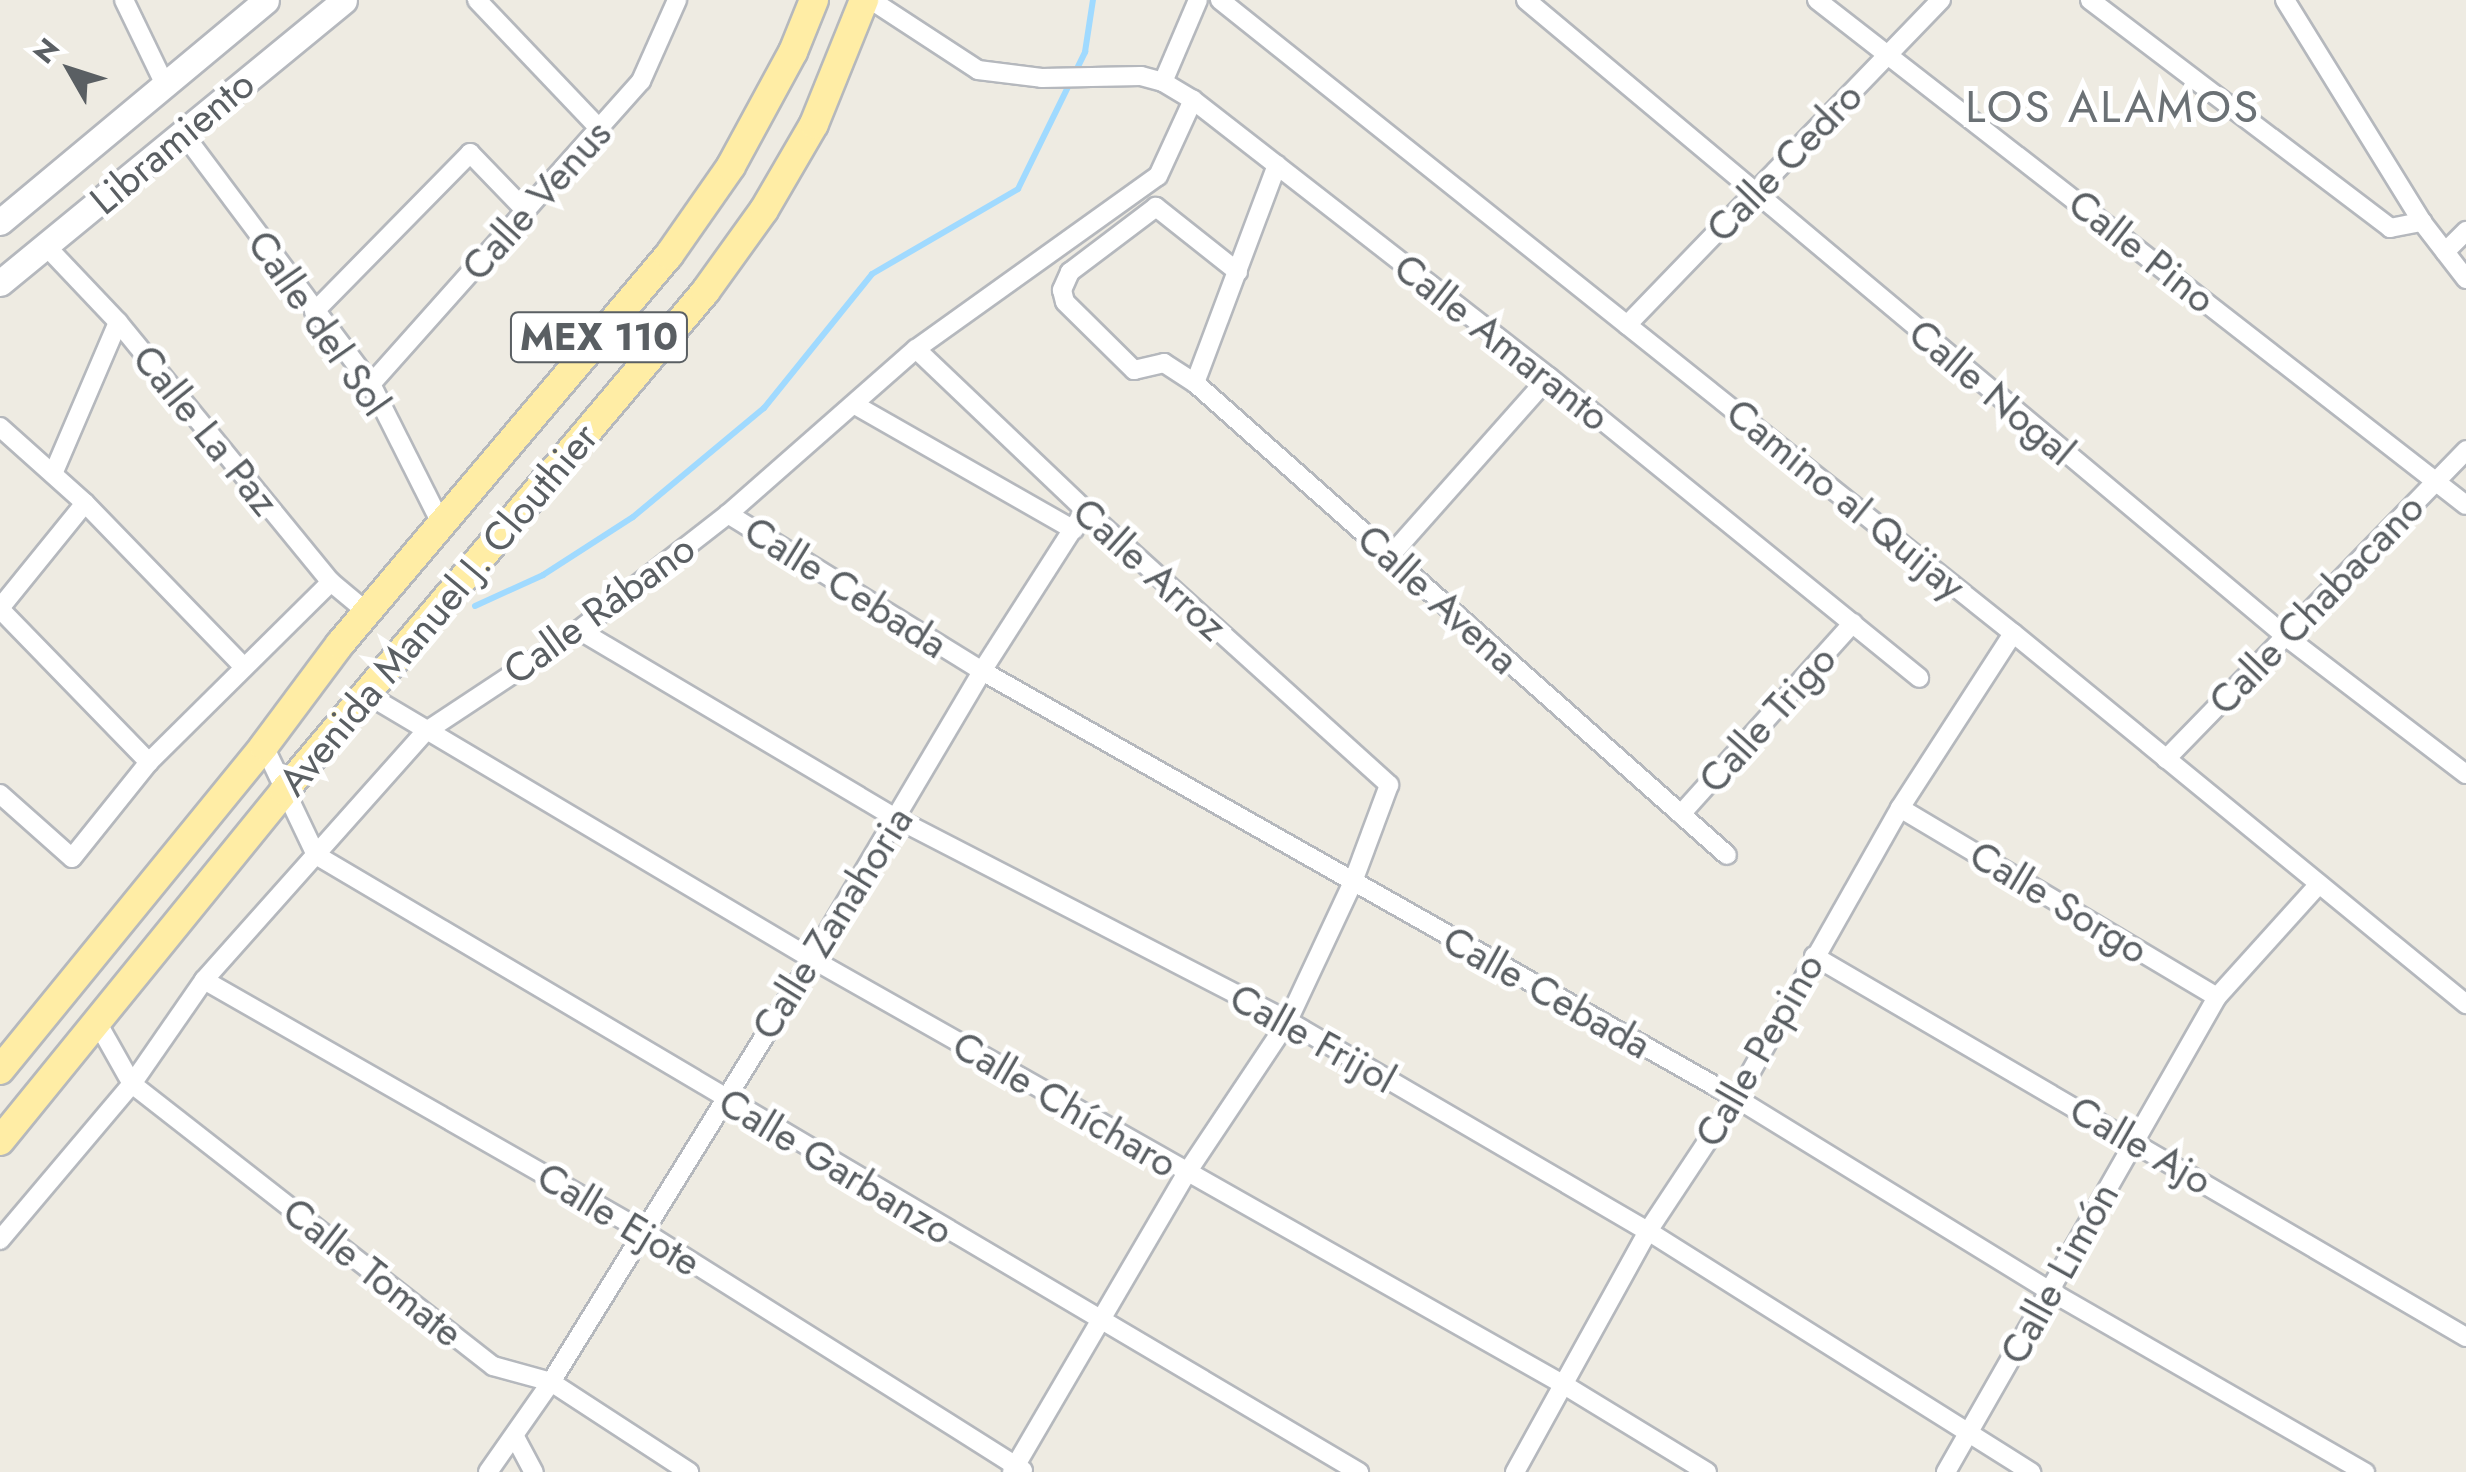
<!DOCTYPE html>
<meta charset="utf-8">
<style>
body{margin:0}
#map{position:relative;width:2466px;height:1472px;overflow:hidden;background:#eeebe2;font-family:Jost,sans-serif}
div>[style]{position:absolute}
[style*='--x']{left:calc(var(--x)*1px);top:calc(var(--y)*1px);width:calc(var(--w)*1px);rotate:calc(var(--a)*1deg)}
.stream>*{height:6px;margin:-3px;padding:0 3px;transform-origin:3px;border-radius:3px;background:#a0daff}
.roads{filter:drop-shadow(2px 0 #b5b8bd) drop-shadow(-2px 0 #b5b8bd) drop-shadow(0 2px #b5b8bd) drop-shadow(0 -2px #b5b8bd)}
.minor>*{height:18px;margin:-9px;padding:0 9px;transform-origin:9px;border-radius:9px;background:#fff}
.secondary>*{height:25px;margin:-12.5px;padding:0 12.5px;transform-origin:12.5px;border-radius:12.5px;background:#fff}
.primary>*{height:28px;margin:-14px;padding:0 14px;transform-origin:14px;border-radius:14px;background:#ffeda5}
span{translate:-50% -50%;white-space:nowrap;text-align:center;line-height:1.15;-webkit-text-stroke:10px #fff;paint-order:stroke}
.shield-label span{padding:2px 8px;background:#fff;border:2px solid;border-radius:8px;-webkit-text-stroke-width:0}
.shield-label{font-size:38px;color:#5a5f63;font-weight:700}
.street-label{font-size:40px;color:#5a5f63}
.quarter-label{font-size:45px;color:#6b7175;letter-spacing:2.5px}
.north{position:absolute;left:20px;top:20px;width:100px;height:100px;-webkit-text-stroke:8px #fff;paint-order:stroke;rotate:309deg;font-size:28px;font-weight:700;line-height:40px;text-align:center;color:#5a5f63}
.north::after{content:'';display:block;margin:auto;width:35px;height:45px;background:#5a5f63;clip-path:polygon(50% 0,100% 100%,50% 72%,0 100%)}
</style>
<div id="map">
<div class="stream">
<i style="--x:475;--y:606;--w:75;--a:-24.5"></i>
<i style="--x:543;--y:575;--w:107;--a:-32.8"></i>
<i style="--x:633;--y:517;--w:170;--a:-39.8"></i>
<i style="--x:764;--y:408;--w:172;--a:-51.1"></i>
<i style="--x:872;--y:274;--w:169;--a:-30.2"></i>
<i style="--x:1018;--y:189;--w:153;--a:-63.9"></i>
<i style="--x:1085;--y:52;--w:53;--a:-81.3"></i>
</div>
<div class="roads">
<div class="minor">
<i style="--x:124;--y:0;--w:97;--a:64.2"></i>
<i style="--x:477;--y:0;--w:178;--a:46.4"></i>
<i style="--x:871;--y:0;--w:128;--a:33.2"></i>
<i style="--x:978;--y:70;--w:64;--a:7.1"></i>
<i style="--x:1042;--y:78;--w:99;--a:-1.2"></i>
<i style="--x:1141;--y:76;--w:23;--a:15"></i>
<i style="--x:1163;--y:82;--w:35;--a:31"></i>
<i style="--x:1193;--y:100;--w:451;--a:37.9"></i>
<i style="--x:1549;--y:377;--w:477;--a:39.1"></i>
<i style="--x:1220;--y:0;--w:1015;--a:38.6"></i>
<i style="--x:2013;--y:633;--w:586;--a:39.32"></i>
<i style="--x:1526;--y:0;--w:989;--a:39.95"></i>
<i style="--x:2284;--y:635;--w:229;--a:37.4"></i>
<i style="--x:1817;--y:0;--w:822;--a:37.89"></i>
<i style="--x:2090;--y:0;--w:377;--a:37.2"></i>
<i style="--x:2390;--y:228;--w:33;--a:-11"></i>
<i style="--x:2285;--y:0;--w:261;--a:58.3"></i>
<i style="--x:2422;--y:222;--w:72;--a:52.3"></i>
<i style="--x:1163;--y:82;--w:89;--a:-66.9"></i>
<i style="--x:183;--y:133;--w:314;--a:53.2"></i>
<i style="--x:371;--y:384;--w:156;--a:63.3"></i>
<i style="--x:46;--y:246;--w:105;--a:46.5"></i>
<i style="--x:118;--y:322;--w:336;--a:50.7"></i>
<i style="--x:331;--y:582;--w:47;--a:39.8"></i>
<i style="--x:2445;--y:252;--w:30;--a:-45"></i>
<i style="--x:1238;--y:272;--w:105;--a:-141.6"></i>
<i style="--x:1156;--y:207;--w:108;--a:142.9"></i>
<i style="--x:1070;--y:272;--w:20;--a:114"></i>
<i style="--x:1062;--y:290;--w:12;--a:76"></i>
<i style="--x:1065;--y:302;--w:97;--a:44.6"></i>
<i style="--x:1134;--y:370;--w:31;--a:-13"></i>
<i style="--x:1164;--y:363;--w:37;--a:33"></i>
<i style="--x:1195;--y:383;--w:711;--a:41.58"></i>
<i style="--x:314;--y:312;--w:223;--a:-45.5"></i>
<i style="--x:470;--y:153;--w:81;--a:46"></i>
<i style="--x:1627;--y:325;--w:452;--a:-46"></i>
<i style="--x:916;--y:349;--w:233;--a:43.6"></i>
<i style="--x:1085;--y:510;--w:410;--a:42.1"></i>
<i style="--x:1389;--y:785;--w:103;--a:110.4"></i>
<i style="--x:1353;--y:882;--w:153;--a:115.1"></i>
<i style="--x:1288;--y:1021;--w:184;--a:123.7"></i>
<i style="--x:1186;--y:1174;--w:345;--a:120.3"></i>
<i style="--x:1195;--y:383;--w:233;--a:-69.4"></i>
<i style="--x:371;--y:384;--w:406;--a:-48.3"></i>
<i style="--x:641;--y:81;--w:89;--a:-66"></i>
<i style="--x:855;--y:405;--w:252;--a:29.7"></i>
<i style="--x:0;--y:427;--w:114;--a:41.8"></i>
<i style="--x:85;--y:503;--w:228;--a:45.9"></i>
<i style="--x:53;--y:474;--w:165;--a:-66.8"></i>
<i style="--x:728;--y:514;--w:299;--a:31.7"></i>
<i style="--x:982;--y:671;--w:867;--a:29.52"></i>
<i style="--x:1736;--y:1098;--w:366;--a:31.6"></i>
<i style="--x:2048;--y:1290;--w:366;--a:29.9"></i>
<i style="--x:1390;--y:556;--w:239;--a:-48.4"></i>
<i style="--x:0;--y:608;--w:135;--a:-51"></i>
<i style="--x:0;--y:609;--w:214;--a:45.8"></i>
<i style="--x:579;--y:630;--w:370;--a:30.7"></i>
<i style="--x:897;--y:819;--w:440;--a:27.3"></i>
<i style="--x:1288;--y:1021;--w:417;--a:30.3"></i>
<i style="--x:1648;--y:1231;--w:453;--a:32.2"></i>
<i style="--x:368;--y:695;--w:517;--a:30.74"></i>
<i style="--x:812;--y:959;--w:867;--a:29.52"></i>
<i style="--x:1566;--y:1386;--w:165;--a:31.4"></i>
<i style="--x:264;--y:746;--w:121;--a:64.5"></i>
<i style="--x:316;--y:855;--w:1212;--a:30.61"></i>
<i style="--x:2166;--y:759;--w:431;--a:-45.8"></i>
<i style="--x:0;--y:794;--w:96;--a:41.6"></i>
<i style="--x:72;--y:858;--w:123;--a:-51.3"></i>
<i style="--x:149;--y:762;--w:256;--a:-44.7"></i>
<i style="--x:1900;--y:808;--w:369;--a:30.8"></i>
<i style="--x:1681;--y:814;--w:257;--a:-48"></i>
<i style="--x:1814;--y:956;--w:755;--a:30.3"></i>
<i style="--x:204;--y:980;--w:506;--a:29.76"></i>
<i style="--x:643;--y:1231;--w:449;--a:32.2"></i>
<i style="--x:97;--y:1022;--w:71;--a:60.6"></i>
<i style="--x:132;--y:1084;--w:458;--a:38"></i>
<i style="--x:493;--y:1366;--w:60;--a:15.4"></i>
<i style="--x:551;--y:1382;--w:165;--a:33.1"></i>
<i style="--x:0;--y:1240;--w:204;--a:-49.8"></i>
<i style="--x:132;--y:1084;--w:126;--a:-55.3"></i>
<i style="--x:204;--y:980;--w:332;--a:-48.3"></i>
<i style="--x:425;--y:732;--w:185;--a:-33.5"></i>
<i style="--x:579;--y:630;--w:189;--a:-37.9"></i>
<i style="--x:728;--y:514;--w:250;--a:-41.3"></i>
<i style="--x:916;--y:349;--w:297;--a:-35.6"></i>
<i style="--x:1158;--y:176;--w:84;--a:-65.3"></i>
<i style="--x:515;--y:1437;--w:40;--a:62"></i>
<i style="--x:488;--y:1472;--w:110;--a:-55"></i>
<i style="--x:551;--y:1382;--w:497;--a:-58.3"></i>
<i style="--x:812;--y:959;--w:334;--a:-59.4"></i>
<i style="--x:982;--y:671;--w:191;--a:-57.4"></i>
<i style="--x:1515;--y:1472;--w:275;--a:-61.1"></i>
<i style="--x:1648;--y:1231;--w:159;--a:-56.5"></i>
<i style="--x:1736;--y:1098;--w:333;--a:-60.5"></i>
<i style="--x:1900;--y:808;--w:208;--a:-57.1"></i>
<i style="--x:1946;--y:1472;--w:547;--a:-60.29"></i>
<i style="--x:2217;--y:997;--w:152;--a:-47.9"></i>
</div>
<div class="secondary">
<i style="--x:0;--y:222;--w:346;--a:-39.8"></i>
<i style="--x:0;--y:283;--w:445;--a:-39.4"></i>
</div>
<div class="primary">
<i style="--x:0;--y:1070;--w:418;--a:-50.8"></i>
<i style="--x:264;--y:746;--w:127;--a:-53.3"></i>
<i style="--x:340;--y:644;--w:509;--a:-49.78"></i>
<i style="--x:669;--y:255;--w:108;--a:-55.1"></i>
<i style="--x:731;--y:166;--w:130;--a:-61.5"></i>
<i style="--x:793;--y:52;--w:56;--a:-68"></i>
<i style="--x:0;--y:1141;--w:451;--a:-50.9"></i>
<i style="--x:284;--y:791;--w:653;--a:-49.85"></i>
<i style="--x:705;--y:292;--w:101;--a:-54.3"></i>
<i style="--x:764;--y:210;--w:99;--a:-59.8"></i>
<i style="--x:814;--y:124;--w:134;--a:-68"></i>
</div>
</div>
<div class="shield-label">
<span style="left:599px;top:337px">MEX 110</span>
</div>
<div class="street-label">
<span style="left:172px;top:142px;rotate:-40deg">Libramiento</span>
<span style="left:1784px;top:162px;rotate:-46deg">Calle Cedro</span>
<span style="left:536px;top:200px;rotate:-48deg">Calle Venus</span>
<span style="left:2142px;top:251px;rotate:38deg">Calle Pino</span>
<span style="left:319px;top:323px;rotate:55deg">Calle del Sol</span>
<span style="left:1502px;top:342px;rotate:38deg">Calle Amaranto</span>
<span style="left:1992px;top:392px;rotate:40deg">Calle Nogal</span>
<span style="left:206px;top:430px;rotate:51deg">Calle La Paz</span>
<span style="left:1846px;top:499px;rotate:39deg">Camino al Quijay</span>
<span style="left:1150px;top:569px;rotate:42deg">Calle Arroz</span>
<span style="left:846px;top:587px;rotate:32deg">Calle Cebada</span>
<span style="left:1438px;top:599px;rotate:42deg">Calle Avena</span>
<span style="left:2316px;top:604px;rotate:-46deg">Calle Chabacano</span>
<span style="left:438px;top:609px;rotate:-50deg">Avenida Manuel J. Clouthier</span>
<span style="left:599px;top:609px;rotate:-36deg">Calle Rábano</span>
<span style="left:1767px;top:719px;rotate:-48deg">Calle Trigo</span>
<span style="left:2059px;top:902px;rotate:31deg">Calle Sorgo</span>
<span style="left:832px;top:923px;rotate:-58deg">Calle Zanahoria</span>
<span style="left:1547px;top:992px;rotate:29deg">Calle Cebada</span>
<span style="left:1313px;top:1038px;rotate:29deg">Calle Frijol</span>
<span style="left:1759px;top:1050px;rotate:-60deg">Calle Pepino</span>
<span style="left:1065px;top:1104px;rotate:30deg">Calle Chícharo</span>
<span style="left:2141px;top:1145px;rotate:30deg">Calle Ajo</span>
<span style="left:836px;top:1166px;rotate:31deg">Calle Garbanzo</span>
<span style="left:619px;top:1219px;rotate:31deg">Calle Ejote</span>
<span style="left:373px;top:1272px;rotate:38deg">Calle Tomate</span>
<span style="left:2059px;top:1273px;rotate:-61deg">Calle Limón</span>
</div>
<div class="quarter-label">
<span style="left:2113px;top:107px">LOS ALAMOS</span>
</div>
<div class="north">N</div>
</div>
